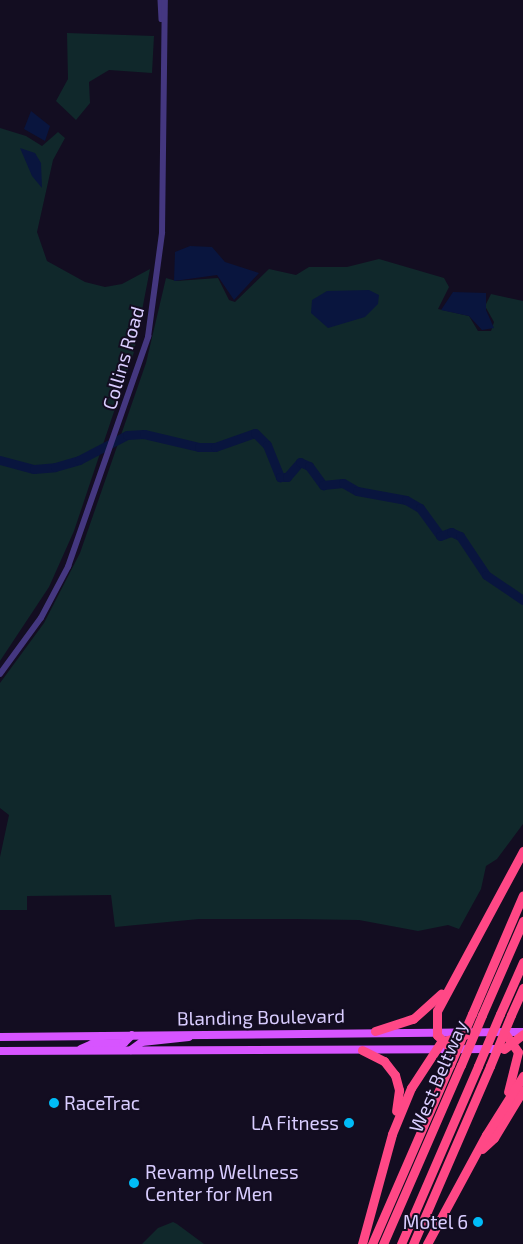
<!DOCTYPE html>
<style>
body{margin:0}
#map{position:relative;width:523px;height:1244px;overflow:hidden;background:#130d21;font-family:"Exo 2",sans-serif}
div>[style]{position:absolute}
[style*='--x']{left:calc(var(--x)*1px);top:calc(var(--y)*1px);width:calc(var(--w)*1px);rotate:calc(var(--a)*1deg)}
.green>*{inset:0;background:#10282b}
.water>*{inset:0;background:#09153e}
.river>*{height:9px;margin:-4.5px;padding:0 4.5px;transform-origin:4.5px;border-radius:4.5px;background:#09153e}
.tertiary>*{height:5.5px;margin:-2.75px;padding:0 2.75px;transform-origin:2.75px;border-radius:2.75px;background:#443780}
.primary>*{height:8px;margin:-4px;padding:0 4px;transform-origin:4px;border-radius:4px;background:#d754ff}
.motorway>*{height:9px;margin:-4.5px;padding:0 4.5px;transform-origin:4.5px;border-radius:4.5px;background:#ff4886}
.motorway-bridge>*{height:9px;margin:-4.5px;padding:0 4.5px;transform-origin:4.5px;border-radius:4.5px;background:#ff4886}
.dots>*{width:14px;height:14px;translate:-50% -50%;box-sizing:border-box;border:2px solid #130d21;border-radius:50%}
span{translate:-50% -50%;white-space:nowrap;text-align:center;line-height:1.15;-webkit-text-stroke:4px #130d21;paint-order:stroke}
.street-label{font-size:19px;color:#d9cdff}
.poi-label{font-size:19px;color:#d9cdff}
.left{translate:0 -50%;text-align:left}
.right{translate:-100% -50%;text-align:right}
</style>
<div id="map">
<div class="green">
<i style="clip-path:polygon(67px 33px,154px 36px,152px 73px,109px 70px,89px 82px,90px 103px,76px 120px,56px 101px,68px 79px)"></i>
<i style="clip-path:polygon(0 128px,26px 136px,42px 146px,58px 132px,65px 138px,53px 160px,37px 232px,47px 261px,85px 282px,105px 287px,122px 284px,150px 269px,134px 352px,74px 531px,49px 587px,0 661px)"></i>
<i style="clip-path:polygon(379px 259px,444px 278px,449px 287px,438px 309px,469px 316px,478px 331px,491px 331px,494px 322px,485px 306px,491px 294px,523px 301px,523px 824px,497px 859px,486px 866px,481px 889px,459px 929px,448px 925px,418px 931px,359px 920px,295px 919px,199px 919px,115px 927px,111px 895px,27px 896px,27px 910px,0 910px,0 857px,9px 815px,0 808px,0 683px,44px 623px,80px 553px,146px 363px,166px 278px,176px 281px,218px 278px,229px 300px,235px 302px,269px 269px,296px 275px,309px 267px,347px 267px)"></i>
<i style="clip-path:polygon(173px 1222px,177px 1224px,204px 1244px,142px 1244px,158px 1228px)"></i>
</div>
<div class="water">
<i style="clip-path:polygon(31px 111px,50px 126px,45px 141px,24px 129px)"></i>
<i style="clip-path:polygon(20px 148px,35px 153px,41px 163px,42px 188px,32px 176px)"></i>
<i style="clip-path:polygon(190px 246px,212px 247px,225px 262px,259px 273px,234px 300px,217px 275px,174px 281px,175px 252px)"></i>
<i style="clip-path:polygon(369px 290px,379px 295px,378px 304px,365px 317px,328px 328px,311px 313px,312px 300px,327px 291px)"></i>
<i style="clip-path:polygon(453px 292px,486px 293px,486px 310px,494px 328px,482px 330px,469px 316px,441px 310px)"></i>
</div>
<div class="river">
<i style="--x:0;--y:460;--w:35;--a:15"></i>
<i style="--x:34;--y:469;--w:21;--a:-5"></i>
<i style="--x:55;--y:467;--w:25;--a:-16"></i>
<i style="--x:79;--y:460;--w:54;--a:-27.5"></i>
<i style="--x:127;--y:435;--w:17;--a:-3"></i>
<i style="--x:144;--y:434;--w:57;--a:13.3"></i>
<i style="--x:199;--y:447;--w:16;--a:0"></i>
<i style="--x:215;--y:447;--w:42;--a:-19.3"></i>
<i style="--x:255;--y:433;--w:17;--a:45"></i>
<i style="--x:267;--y:445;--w:35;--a:68"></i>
<i style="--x:280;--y:477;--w:7;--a:0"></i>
<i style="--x:287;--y:477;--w:20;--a:-49"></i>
<i style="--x:300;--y:462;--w:10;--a:24"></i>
<i style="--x:309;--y:466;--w:24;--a:54"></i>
<i style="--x:323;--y:485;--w:20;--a:-6"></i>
<i style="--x:343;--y:483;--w:16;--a:30"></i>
<i style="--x:357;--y:491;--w:50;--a:10.4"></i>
<i style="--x:406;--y:500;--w:16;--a:30"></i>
<i style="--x:420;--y:508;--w:34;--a:54"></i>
<i style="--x:440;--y:536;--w:12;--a:-20"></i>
<i style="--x:451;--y:532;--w:10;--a:24"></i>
<i style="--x:460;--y:536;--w:47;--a:56.3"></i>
<i style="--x:486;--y:575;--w:45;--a:34"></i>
</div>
<div class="tertiary">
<i style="--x:161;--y:0;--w:19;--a:87"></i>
<i style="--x:0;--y:674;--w:69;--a:-53.8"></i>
<i style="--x:41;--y:618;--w:58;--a:-62.1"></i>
<i style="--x:68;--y:567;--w:244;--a:-70.8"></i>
<i style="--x:148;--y:337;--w:105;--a:-82.3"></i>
<i style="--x:162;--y:233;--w:233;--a:-89.3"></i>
</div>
<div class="primary">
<i style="--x:0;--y:1037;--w:523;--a:-0.55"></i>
<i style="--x:81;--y:1049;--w:12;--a:-24"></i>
<i style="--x:92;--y:1044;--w:32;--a:-2"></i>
<i style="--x:124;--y:1043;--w:11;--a:-45"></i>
<i style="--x:131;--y:1050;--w:14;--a:-36"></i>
<i style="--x:142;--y:1042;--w:47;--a:-6.1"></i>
<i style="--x:0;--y:1051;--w:500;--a:-0.23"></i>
</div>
<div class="motorway">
<i style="--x:472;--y:1014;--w:129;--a:-66.8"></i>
<i style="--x:500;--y:1014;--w:57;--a:-66.1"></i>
<i style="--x:482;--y:1015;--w:103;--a:-66.4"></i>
<i style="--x:511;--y:1015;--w:30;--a:-66"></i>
<i style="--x:375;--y:1031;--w:40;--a:-18"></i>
<i style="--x:413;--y:1019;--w:38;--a:-42"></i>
<i style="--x:504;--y:1032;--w:24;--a:55"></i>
<i style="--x:518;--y:1052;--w:41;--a:104"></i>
<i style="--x:451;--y:1049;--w:20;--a:-135"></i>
<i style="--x:437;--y:1035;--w:24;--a:-90"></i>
<i style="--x:437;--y:1011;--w:182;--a:-61.7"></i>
<i style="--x:504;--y:1049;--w:24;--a:-38"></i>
<i style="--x:362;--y:1050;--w:25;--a:27"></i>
<i style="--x:384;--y:1061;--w:18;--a:52"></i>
<i style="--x:395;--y:1075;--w:16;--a:75"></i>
<i style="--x:399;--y:1090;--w:21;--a:98"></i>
<i style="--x:482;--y:1149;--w:16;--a:-43"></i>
<i style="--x:494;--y:1138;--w:56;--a:-58.9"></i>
<i style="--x:362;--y:1244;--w:114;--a:-74.7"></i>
<i style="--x:392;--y:1134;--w:50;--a:-67.6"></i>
<i style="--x:411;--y:1088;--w:55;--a:-56.9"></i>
<i style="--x:441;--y:1042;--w:30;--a:-17"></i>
<i style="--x:372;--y:1244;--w:195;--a:-66.5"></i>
<i style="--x:383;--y:1244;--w:195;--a:-66.5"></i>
<i style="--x:401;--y:1244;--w:194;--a:-66.6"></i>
<i style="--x:413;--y:1244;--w:194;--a:-66.6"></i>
<i style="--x:427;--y:1244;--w:124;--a:-61.6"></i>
<i style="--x:486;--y:1135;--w:70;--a:-57.9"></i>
</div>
<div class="motorway-bridge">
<i style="--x:450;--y:1065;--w:56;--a:-66.7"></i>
<i style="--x:461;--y:1065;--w:54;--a:-67.2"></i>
<i style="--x:478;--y:1066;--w:56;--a:-67.1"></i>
<i style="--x:490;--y:1066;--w:55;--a:-67.6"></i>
</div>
<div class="dots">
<i style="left:54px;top:1103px;background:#00bcf8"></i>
<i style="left:349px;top:1123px;background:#00bcf8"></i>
<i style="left:134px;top:1183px;background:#00bcf8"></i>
<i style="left:478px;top:1222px;background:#00bcf8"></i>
</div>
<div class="street-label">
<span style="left:123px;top:358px;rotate:-74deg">Collins Road</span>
<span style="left:261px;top:1017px;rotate:-1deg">Blanding Boulevard</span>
<span style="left:438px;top:1076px;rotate:-67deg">West Beltway</span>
</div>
<div class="poi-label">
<span class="left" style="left:64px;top:1103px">RaceTrac</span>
<span class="right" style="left:339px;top:1123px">LA Fitness</span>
<span class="left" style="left:145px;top:1183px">Revamp Wellness<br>Center for Men</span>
<span class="right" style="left:468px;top:1222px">Motel 6</span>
</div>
</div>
